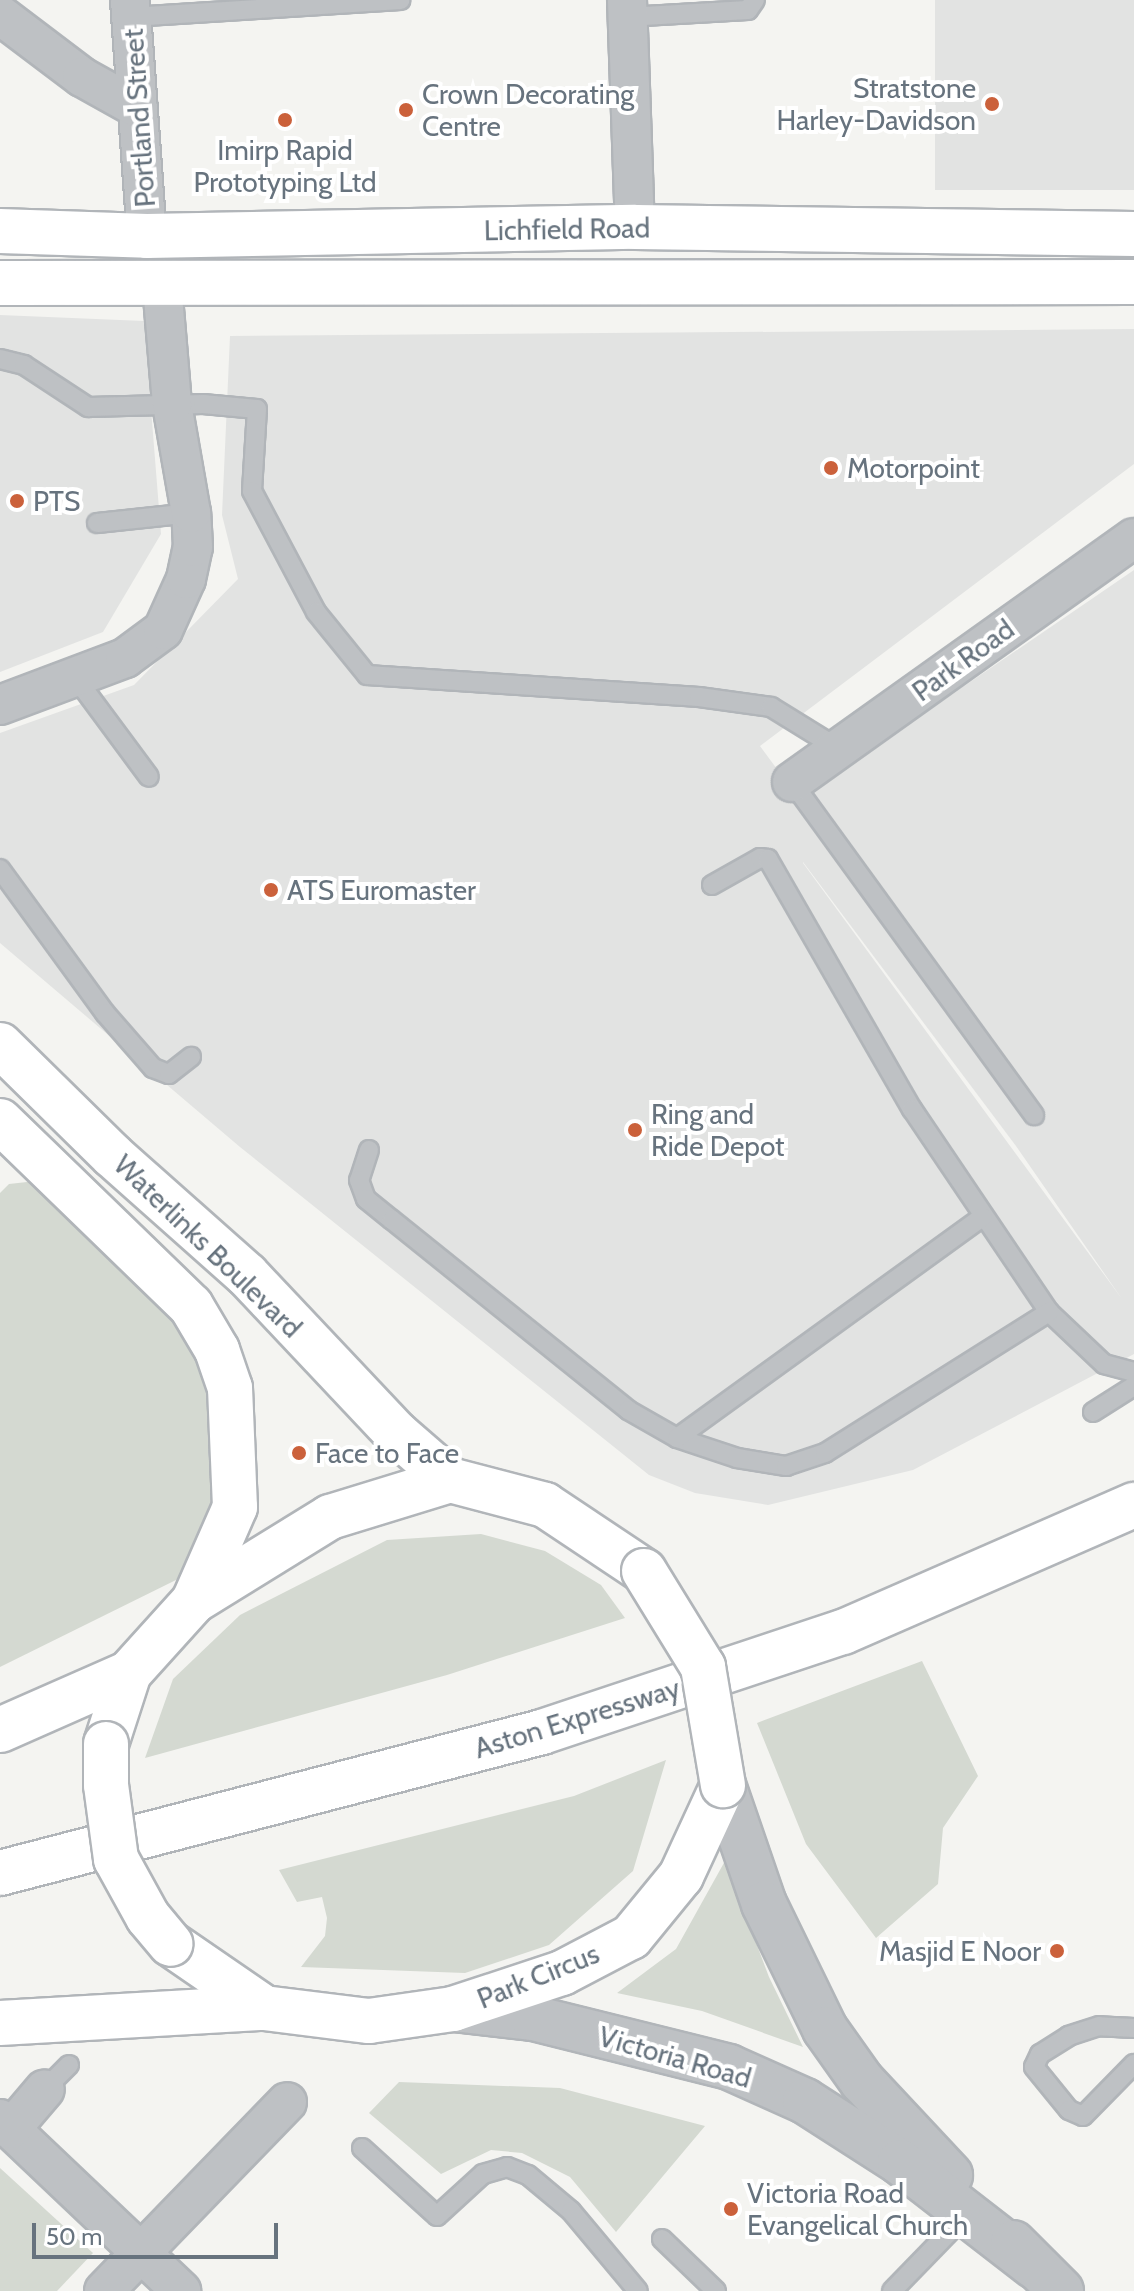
<!DOCTYPE html>
<style>
body{margin:0}
#map{position:relative;width:1134px;height:2291px;overflow:hidden;background:#f4f4f1;font-family:Cabin,sans-serif}
div>[style]{position:absolute}
[style*='--x']{left:calc(var(--x)*1px);top:calc(var(--y)*1px);width:calc(var(--w)*1px);rotate:calc(var(--a)*1deg)}
.built>*{inset:0;background:#e2e3e2;transform-origin:0 0}
.green>*{inset:0;background:#d4d9d1}
.roads{filter:drop-shadow(2px 0 #b1b5b9) drop-shadow(-2px 0 #b1b5b9) drop-shadow(0 2px #b1b5b9) drop-shadow(0 -2px #b1b5b9)}
.service>*{height:18px;margin:-9px;padding:0 9px;transform-origin:9px;border-radius:9px;background:#bec1c4}
.minor>*{height:38px;margin:-19px;padding:0 19px;transform-origin:19px;border-radius:19px;background:#bec1c4}
.tertiary>*{height:44px;margin:-22px;padding:0 22px;transform-origin:22px;border-radius:22px;background:#bec1c4}
.secondary>*{height:44px;margin:-22px;padding:0 22px;transform-origin:22px;border-radius:22px;background:#fff}
.primary>*{height:44px;margin:-22px;padding:0 22px;transform-origin:22px;border-radius:22px;background:#fff}
.motorway>*{height:44px;margin:-22px;padding:0 22px;transform-origin:22px;border-radius:22px;background:#fff}
.bridges{filter:drop-shadow(2px 0 #b1b5b9) drop-shadow(-2px 0 #b1b5b9) drop-shadow(0 2px #b1b5b9) drop-shadow(0 -2px #b1b5b9)}
.secondary-bridge>*{height:44px;margin:-22px;padding:0 22px;transform-origin:22px;border-radius:22px;background:#fff}
.dots>*{width:22px;height:22px;translate:-50% -50%;box-sizing:border-box;border:4px solid #fff;border-radius:50%}
span{translate:-50% -50%;white-space:nowrap;text-align:center;line-height:1.15;-webkit-text-stroke:8px #fff;paint-order:stroke}
.poi-label{font-size:28px;color:#67737e}
.right{translate:-100% -50%;text-align:right}
.left{translate:0 -50%;text-align:left}
.street-label{font-size:28px;color:#67737e}
.scale{position:absolute;left:32px;top:2223px;width:246px;height:36px;box-sizing:border-box;border:4px solid #67737e;border-top:0;padding-left:10px;font-size:24px;line-height:28px;white-space:nowrap;color:#67737e;-webkit-text-stroke:6px #fff;paint-order:stroke}
</style>
<div id="map">
<div class="built">
<i style="left:935px;top:0;width:199px;height:190px"></i>
<i style="clip-path:polygon(0 315px,144px 321px,161px 534px,103px 632px,0 672px)"></i>
<i style="clip-path:polygon(evenodd,1134px 329px,1134px 464px,760px 746px,799px 799px,1134px 570px,1134px 1354px,913px 1470px,768px 1505px,695px 1493px,649px 1475px,240px 1147px,0 943px,0 733px,134px 685px,238px 579px,222px 515px,230px 336px,1134px 329px,803px 862px,1016px 1146px,1122px 1299px,803px 863px,803px 862px)"></i>
</div>
<div class="green">
<i style="clip-path:polygon(36px 1181px,181px 1326px,208px 1384px,218px 1493px,178px 1579px,0 1667px,0 1193px,9px 1184px)"></i>
<i style="clip-path:polygon(481px 1534px,545px 1551px,601px 1585px,625px 1618px,447px 1675px,145px 1758px,173px 1679px,240px 1615px,387px 1540px)"></i>
<i style="clip-path:polygon(922px 1661px,978px 1776px,943px 1828px,938px 1884px,876px 1938px,806px 1844px,757px 1723px)"></i>
<i style="clip-path:polygon(666px 1760px,633px 1871px,549px 1945px,465px 1973px,301px 1967px,325px 1936px,327px 1918px,322px 1897px,297px 1902px,279px 1870px,574px 1796px)"></i>
<i style="clip-path:polygon(725px 1861px,769px 1977px,803px 2047px,702px 2011px,617px 1993px,676px 1949px)"></i>
<i style="clip-path:polygon(399px 2082px,560px 2088px,705px 2126px,616px 2232px,570px 2177px,522px 2153px,491px 2150px,441px 2174px,369px 2113px)"></i>
<i style="clip-path:polygon(0 2168px,93px 2253px,57px 2291px,0 2291px)"></i>
</div>
<div class="roads">
<div class="service">
<i style="--x:131;--y:17;--w:270;--a:-3.6"></i>
<i style="--x:628;--y:17;--w:120;--a:-3.3"></i>
<i style="--x:748;--y:10;--w:12;--a:-55"></i>
<i style="--x:0;--y:359;--w:25;--a:14"></i>
<i style="--x:24;--y:365;--w:77;--a:33.3"></i>
<i style="--x:88;--y:407;--w:115;--a:-1.5"></i>
<i style="--x:203;--y:404;--w:54;--a:5.3"></i>
<i style="--x:257;--y:409;--w:82;--a:93.5"></i>
<i style="--x:252;--y:491;--w:137;--a:62.1"></i>
<i style="--x:316;--y:612;--w:81;--a:51"></i>
<i style="--x:367;--y:675;--w:333;--a:3.8"></i>
<i style="--x:699;--y:697;--w:73;--a:7.9"></i>
<i style="--x:771;--y:707;--w:80;--a:31.7"></i>
<i style="--x:97;--y:523;--w:95;--a:-6.1"></i>
<i style="--x:75;--y:677;--w:124;--a:53.5"></i>
<i style="--x:792;--y:782;--w:412;--a:54"></i>
<i style="--x:0;--y:869;--w:178;--a:53.9"></i>
<i style="--x:105;--y:1013;--w:73;--a:48.9"></i>
<i style="--x:153;--y:1068;--w:17;--a:21"></i>
<i style="--x:169;--y:1074;--w:28;--a:-38"></i>
<i style="--x:712;--y:885;--w:55;--a:-29.4"></i>
<i style="--x:760;--y:858;--w:8;--a:7"></i>
<i style="--x:768;--y:859;--w:289;--a:60.1"></i>
<i style="--x:912;--y:1109;--w:245;--a:56"></i>
<i style="--x:1049;--y:1312;--w:76;--a:43.4"></i>
<i style="--x:1104;--y:1364;--w:31;--a:15"></i>
<i style="--x:369;--y:1150;--w:32;--a:108"></i>
<i style="--x:359;--y:1180;--w:20;--a:70"></i>
<i style="--x:366;--y:1199;--w:33;--a:39"></i>
<i style="--x:392;--y:1220;--w:303;--a:38.8"></i>
<i style="--x:628;--y:1410;--w:56;--a:29.7"></i>
<i style="--x:677;--y:1438;--w:63;--a:18.4"></i>
<i style="--x:737;--y:1458;--w:50;--a:9.3"></i>
<i style="--x:786;--y:1466;--w:41;--a:-18.4"></i>
<i style="--x:825;--y:1453;--w:265;--a:-32.2"></i>
<i style="--x:1093;--y:1412;--w:49;--a:-32.4"></i>
<i style="--x:677;--y:1438;--w:377;--a:-35.9"></i>
<i style="--x:1134;--y:2028;--w:35;--a:-177"></i>
<i style="--x:1099;--y:2026;--w:32;--a:162"></i>
<i style="--x:1069;--y:2036;--w:34;--a:148"></i>
<i style="--x:1040;--y:2054;--w:14;--a:115"></i>
<i style="--x:1034;--y:2067;--w:55;--a:50.9"></i>
<i style="--x:1069;--y:2110;--w:15;--a:23"></i>
<i style="--x:1083;--y:2116;--w:73;--a:-45.6"></i>
<i style="--x:45;--y:2089;--w:34;--a:-45"></i>
<i style="--x:362;--y:2148;--w:101;--a:42.2"></i>
<i style="--x:437;--y:2216;--w:62;--a:-42.4"></i>
<i style="--x:483;--y:2174;--w:25;--a:-16"></i>
<i style="--x:507;--y:2167;--w:22;--a:21"></i>
<i style="--x:528;--y:2175;--w:56;--a:39.9"></i>
<i style="--x:571;--y:2211;--w:104;--a:50.1"></i>
<i style="--x:662;--y:2239;--w:75;--a:43.9"></i>
<i style="--x:892;--y:2291;--w:107;--a:-45.8"></i>
</div>
<div class="minor">
<i style="--x:130;--y:0;--w:237;--a:85.9"></i>
<i style="--x:627;--y:0;--w:227;--a:88"></i>
<i style="--x:0;--y:15;--w:103;--a:37.1"></i>
<i style="--x:82;--y:77;--w:64;--a:29"></i>
<i style="--x:0;--y:705;--w:134;--a:-20.6"></i>
<i style="--x:125;--y:658;--w:47;--a:-36.4"></i>
<i style="--x:163;--y:630;--w:56;--a:-65.7"></i>
<i style="--x:186;--y:579;--w:33;--a:-78"></i>
<i style="--x:193;--y:547;--w:34;--a:-93"></i>
<i style="--x:191;--y:513;--w:111;--a:-99.9"></i>
<i style="--x:172;--y:404;--w:119;--a:-94.8"></i>
<i style="--x:792;--y:782;--w:420;--a:-35.5"></i>
<i style="--x:0;--y:2119;--w:250;--a:43.5"></i>
<i style="--x:11;--y:2129;--w:52;--a:-49.6"></i>
<i style="--x:104;--y:2291;--w:263;--a:-45.9"></i>
</div>
<div class="tertiary">
<i style="--x:723;--y:1785;--w:126;--a:71"></i>
<i style="--x:764;--y:1904;--w:139;--a:64"></i>
<i style="--x:825;--y:2029;--w:64;--a:54.6"></i>
<i style="--x:862;--y:2081;--w:129;--a:46.9"></i>
<i style="--x:453;--y:2009;--w:81;--a:6.4"></i>
<i style="--x:533;--y:2018;--w:202;--a:14"></i>
<i style="--x:729;--y:2067;--w:83;--a:24.1"></i>
<i style="--x:805;--y:2101;--w:113;--a:32.7"></i>
<i style="--x:900;--y:2162;--w:170;--a:37.8"></i>
<i style="--x:1013;--y:2243;--w:68;--a:45"></i>
</div>
<div class="secondary">
<i style="--x:0;--y:1045;--w:158;--a:44.5"></i>
<i style="--x:113;--y:1156;--w:179;--a:41.6"></i>
<i style="--x:247;--y:1275;--w:217;--a:46.7"></i>
<i style="--x:396;--y:1433;--w:72;--a:41"></i>
<i style="--x:0;--y:1121;--w:266;--a:44.1"></i>
<i style="--x:191;--y:1306;--w:51;--a:59.4"></i>
<i style="--x:217;--y:1350;--w:40;--a:71.1"></i>
<i style="--x:230;--y:1388;--w:119;--a:87.6"></i>
<i style="--x:235;--y:1507;--w:103;--a:113.6"></i>
<i style="--x:106;--y:1744;--w:75;--a:-72.1"></i>
<i style="--x:129;--y:1673;--w:97;--a:-47.9"></i>
<i style="--x:194;--y:1601;--w:160;--a:-31.7"></i>
<i style="--x:330;--y:1517;--w:126;--a:-17.1"></i>
<i style="--x:450;--y:1480;--w:98;--a:14.7"></i>
<i style="--x:545;--y:1505;--w:119;--a:33.7"></i>
<i style="--x:171;--y:1944;--w:113;--a:34.5"></i>
<i style="--x:264;--y:2008;--w:106;--a:7.1"></i>
<i style="--x:369;--y:2021;--w:85;--a:-8.1"></i>
<i style="--x:453;--y:2009;--w:115;--a:-18.3"></i>
<i style="--x:562;--y:1973;--w:78;--a:-27.6"></i>
<i style="--x:631;--y:1937;--w:79;--a:-50.7"></i>
<i style="--x:681;--y:1876;--w:100;--a:-65.2"></i>
</div>
<div class="primary">
<i style="--x:0;--y:231;--w:147;--a:1.9"></i>
<i style="--x:147;--y:236;--w:488;--a:-1.1"></i>
<i style="--x:635;--y:227;--w:499;--a:0.8"></i>
<i style="--x:0;--y:283;--w:1134;--a:-0.05"></i>
</div>
<div class="motorway">
<i style="--x:0;--y:1730;--w:141;--a:-23.8"></i>
<i style="--x:0;--y:1873;--w:560;--a:-14.58"></i>
<i style="--x:542;--y:1732;--w:317;--a:-18.4"></i>
<i style="--x:843;--y:1632;--w:318;--a:-23.6"></i>
<i style="--x:0;--y:2023;--w:264;--a:-3.3"></i>
</div>
</div>
<div class="bridges">
<div class="secondary-bridge">
<i style="--x:644;--y:1571;--w:113;--a:58.4"></i>
<i style="--x:703;--y:1667;--w:120;--a:80.4"></i>
<i style="--x:106;--y:1744;--w:41;--a:90"></i>
<i style="--x:106;--y:1785;--w:75;--a:82.3"></i>
<i style="--x:116;--y:1859;--w:66;--a:61.1"></i>
<i style="--x:148;--y:1917;--w:35;--a:50"></i>
</div>
</div>
<div class="dots">
<i style="left:992px;top:104px;background:#cb613b"></i>
<i style="left:406px;top:110px;background:#cb613b"></i>
<i style="left:285px;top:120px;background:#cb613b"></i>
<i style="left:831px;top:468px;background:#cb613b"></i>
<i style="left:17px;top:501px;background:#cb613b"></i>
<i style="left:271px;top:890px;background:#cb613b"></i>
<i style="left:635px;top:1130px;background:#cb613b"></i>
<i style="left:299px;top:1453px;background:#cb613b"></i>
<i style="left:1057px;top:1951px;background:#cb613b"></i>
<i style="left:731px;top:2209px;background:#cb613b"></i>
</div>
<div class="poi-label">
<span class="right" style="left:976px;top:104px">Stratstone<br>Harley-Davidson</span>
<span class="left" style="left:422px;top:110px">Crown Decorating<br>Centre</span>
<span style="left:285px;top:166px">Imirp Rapid<br>Prototyping Ltd</span>
<span class="left" style="left:847px;top:468px">Motorpoint</span>
<span class="left" style="left:33px;top:501px">PTS</span>
<span class="left" style="left:287px;top:890px">ATS Euromaster</span>
<span class="left" style="left:651px;top:1130px">Ring and<br>Ride Depot</span>
<span class="left" style="left:315px;top:1453px">Face to Face</span>
<span class="right" style="left:1041px;top:1951px">Masjid E Noor</span>
<span class="left" style="left:747px;top:2209px">Victoria Road<br>Evangelical Church</span>
</div>
<div class="street-label">
<span style="left:139px;top:118px;rotate:-94deg">Portland Street</span>
<span style="left:567px;top:229px;rotate:-1deg">Lichfield Road</span>
<span style="left:963px;top:660px;rotate:-36deg">Park Road</span>
<span style="left:208px;top:1246px;rotate:44deg">Waterlinks Boulevard</span>
<span style="left:577px;top:1718px;rotate:-17deg">Aston Expressway</span>
<span style="left:538px;top:1976px;rotate:-22deg">Park Circus</span>
<span style="left:675px;top:2057px;rotate:16deg">Victoria Road</span>
</div>
<div class="scale">50 m</div>
</div>
